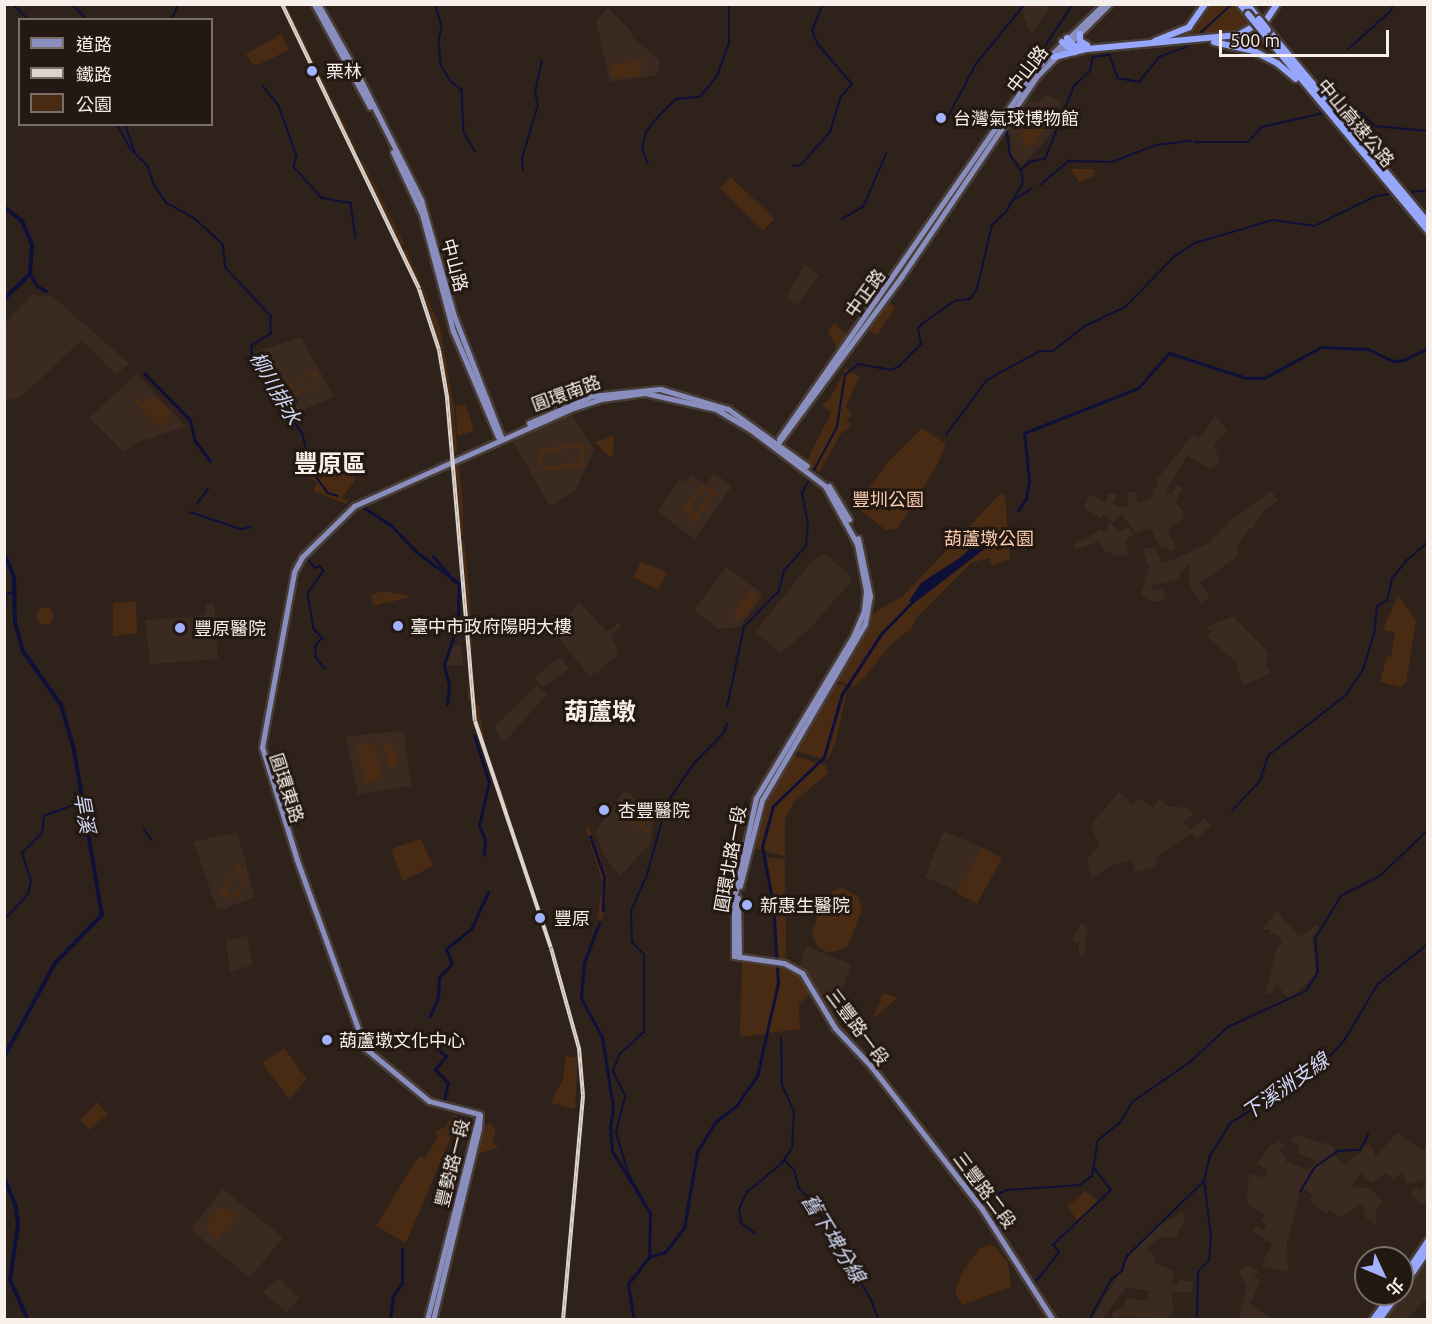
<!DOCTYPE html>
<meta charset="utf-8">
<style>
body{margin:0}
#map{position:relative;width:1432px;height:1324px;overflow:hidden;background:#2e221b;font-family:Ubuntu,"Noto Sans TC",sans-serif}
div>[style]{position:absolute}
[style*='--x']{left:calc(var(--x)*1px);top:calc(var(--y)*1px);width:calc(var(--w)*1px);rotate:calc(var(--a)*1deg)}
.built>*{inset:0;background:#3b2a1f;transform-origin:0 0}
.green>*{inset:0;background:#492a13;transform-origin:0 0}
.round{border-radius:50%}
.water>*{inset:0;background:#0e103a}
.stream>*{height:1.5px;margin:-0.75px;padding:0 0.75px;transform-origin:0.75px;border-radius:0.75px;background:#0e103a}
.canal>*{height:3px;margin:-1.5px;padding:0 1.5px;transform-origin:1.5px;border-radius:1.5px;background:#0e103a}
.river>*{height:4px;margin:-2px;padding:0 2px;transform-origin:2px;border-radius:2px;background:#0e103a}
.roads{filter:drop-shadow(2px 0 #483e37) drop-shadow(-2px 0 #483e37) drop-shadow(0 2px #483e37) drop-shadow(0 -2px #483e37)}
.primary>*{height:5px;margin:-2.5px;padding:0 2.5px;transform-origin:2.5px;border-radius:2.5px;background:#8a8ebe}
.highway>*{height:6px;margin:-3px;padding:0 3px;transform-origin:3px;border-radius:3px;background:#97a7fd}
.rail>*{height:4px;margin-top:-2px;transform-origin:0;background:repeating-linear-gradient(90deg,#241912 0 4.5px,#dcd4ce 0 9px);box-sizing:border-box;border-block:2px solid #dcd4ce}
.bridges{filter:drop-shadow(2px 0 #483e37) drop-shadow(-2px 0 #483e37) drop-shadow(0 2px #483e37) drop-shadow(0 -2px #483e37)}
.highway-bridge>*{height:6px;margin:-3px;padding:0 3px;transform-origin:3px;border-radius:3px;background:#97a7fd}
.dots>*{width:16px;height:16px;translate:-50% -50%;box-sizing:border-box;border:3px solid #241912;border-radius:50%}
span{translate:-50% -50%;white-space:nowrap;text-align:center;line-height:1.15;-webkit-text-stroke:6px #241912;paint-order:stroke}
.street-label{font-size:18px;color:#f7efe9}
.poi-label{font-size:18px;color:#f7efe9}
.left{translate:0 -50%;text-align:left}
.park-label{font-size:18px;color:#faccae}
.water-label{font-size:20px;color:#d1d9f8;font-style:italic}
.district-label{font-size:24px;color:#f7efe9;font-weight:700}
.frame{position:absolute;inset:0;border:6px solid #f7efe9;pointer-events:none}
.legend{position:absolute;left:18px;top:18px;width:195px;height:108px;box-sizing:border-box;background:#241912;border:2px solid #786f68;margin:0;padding:8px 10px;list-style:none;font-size:18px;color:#f7efe9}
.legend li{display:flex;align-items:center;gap:12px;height:30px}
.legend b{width:30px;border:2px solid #786f68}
.north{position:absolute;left:1354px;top:1246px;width:60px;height:60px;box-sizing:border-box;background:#241912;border:2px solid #786f68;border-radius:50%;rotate:134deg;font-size:16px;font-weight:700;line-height:24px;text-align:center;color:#f7efe9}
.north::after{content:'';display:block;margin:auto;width:21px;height:27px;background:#a3b2fd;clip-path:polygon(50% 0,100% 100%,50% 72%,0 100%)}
.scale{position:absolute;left:1219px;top:30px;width:170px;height:27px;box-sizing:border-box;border:3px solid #f7efe9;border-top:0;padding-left:8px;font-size:18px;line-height:21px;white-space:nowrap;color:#f7efe9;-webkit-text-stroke:4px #241912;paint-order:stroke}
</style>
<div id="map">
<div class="built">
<i style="clip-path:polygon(1025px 5px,1051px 5px,1031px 35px,1022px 11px)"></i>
<i style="clip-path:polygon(608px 8px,632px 32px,632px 37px,660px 60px,657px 75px,610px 82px,596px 21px)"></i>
<i style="clip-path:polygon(1046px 94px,1062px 102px,1055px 116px,1055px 129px,1022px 166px,1010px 153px,1011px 136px,1005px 127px,1026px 99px,1037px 103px)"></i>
<i style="clip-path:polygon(805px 264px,819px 276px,797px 306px,786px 297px)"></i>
<i style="clip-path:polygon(32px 295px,52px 296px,129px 363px,116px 375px,82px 340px,21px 397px,5px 401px,4px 323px)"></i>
<i style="clip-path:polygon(301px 337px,334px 397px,293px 414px,284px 404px,278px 380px,254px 352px)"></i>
<i style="clip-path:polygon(137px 374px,186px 427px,137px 442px,124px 452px,89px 418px)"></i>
<i style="clip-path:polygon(570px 412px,595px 450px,574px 492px,550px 506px,513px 442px)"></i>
<i style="clip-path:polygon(1215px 416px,1228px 429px,1214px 445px,1220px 462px,1210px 469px,1187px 456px,1166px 491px,1171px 495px,1177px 484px,1182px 487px,1176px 504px,1183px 510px,1183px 518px,1167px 530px,1177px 548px,1170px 552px,1167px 547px,1161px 548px,1150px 528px,1135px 533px,1122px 514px,1113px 522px,1104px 514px,1101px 518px,1084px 508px,1090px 494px,1106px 503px,1108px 494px,1117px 494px,1112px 504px,1121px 507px,1127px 506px,1129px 492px,1136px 492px,1137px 503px,1154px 497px,1151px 491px,1159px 484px,1157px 480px,1164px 470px,1193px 435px,1198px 438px,1204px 433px)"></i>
<i style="clip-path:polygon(714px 473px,732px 486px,695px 539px,660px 514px,659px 509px,680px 479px,685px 482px,691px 475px,706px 485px)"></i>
<i style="clip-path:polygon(1271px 491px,1278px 500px,1263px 512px,1253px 529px,1249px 528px,1237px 547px,1239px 555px,1200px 583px,1210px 597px,1201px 603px,1190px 586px,1190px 563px,1180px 572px,1180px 579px,1152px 585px,1153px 590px,1164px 590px,1165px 600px,1153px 602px,1141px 595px,1149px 567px,1142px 549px,1155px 547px,1161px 563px,1180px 557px,1208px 543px,1231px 520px)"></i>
<i style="clip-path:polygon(1110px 521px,1119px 532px,1128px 527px,1134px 535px,1125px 540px,1130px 555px,1117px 556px,1103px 550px,1099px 541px,1075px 550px,1073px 545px,1101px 529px,1106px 533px)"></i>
<i style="clip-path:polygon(825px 553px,853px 579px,812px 626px,781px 653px,755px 632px,812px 561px)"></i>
<i style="clip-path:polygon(726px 567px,763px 594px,740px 627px,718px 629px,694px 610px)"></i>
<i style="clip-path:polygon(579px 602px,607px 632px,618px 623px,622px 626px,611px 636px,619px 654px,596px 674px,589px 667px,594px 675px,590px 678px,555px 633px)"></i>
<i style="clip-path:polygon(214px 603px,218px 659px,150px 664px,145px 620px,197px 617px,206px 614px,206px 604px)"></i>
<i style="clip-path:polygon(1233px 616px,1268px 652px,1266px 665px,1271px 673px,1243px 686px,1237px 667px,1239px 664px,1206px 636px,1212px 631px,1206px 627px)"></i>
<i style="clip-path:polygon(462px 645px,463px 665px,445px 665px,452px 646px)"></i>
<i style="left:561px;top:657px;width:14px;height:33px;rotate:54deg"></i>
<i style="clip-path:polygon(537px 685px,547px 694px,505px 741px,501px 740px,495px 726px)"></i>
<i style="clip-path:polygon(396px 731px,404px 732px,411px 786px,358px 795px,346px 737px)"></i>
<i style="clip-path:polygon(625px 790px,654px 813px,651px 843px,620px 876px,604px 856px,595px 832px)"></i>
<i style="clip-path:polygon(1119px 792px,1133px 805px,1138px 798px,1154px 808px,1159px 798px,1167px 806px,1188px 808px,1194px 813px,1184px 822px,1190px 830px,1204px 818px,1211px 826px,1196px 839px,1192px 833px,1154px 858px,1158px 862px,1153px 867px,1135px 872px,1132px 860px,1113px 865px,1091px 878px,1087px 859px,1099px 845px,1091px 825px)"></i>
<i style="left:944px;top:831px;width:41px;height:50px;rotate:23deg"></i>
<i style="clip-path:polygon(237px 832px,255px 897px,224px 909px,217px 908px,193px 842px)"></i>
<i style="clip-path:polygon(1277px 911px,1299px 937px,1317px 925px,1319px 927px,1312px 937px,1316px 975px,1289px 999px,1276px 984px,1271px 994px,1266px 993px,1276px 950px,1282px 942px,1276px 933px,1270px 935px,1270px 930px,1262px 930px)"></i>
<i style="clip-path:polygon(1081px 922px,1087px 927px,1084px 957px,1079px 954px,1079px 944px,1072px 941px)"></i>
<i style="clip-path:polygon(247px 936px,252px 965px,230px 972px,226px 940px)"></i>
<i style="clip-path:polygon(806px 946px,851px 964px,835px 1017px,800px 965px)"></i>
<i style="clip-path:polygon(1397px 1133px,1423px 1151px,1427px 1143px,1427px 1201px,1422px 1206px,1410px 1193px,1416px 1187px,1421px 1191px,1425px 1183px,1421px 1180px,1406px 1184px,1402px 1172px,1394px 1180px,1386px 1173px,1372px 1183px,1361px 1173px,1350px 1187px,1370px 1188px,1383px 1202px,1375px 1212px,1377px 1225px,1366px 1218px,1362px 1204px,1341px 1217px,1330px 1210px,1326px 1214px,1310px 1201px,1312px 1195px,1301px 1187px,1287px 1243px,1288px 1272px,1261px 1266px,1272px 1244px,1253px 1231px,1256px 1226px,1263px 1230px,1266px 1225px,1261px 1221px,1264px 1214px,1247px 1204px,1248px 1181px,1250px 1174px,1265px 1178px,1268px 1171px,1257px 1163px,1269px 1147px,1279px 1140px,1285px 1146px,1279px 1150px,1285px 1155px,1285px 1161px,1308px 1169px,1317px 1161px,1297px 1153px,1299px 1145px,1291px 1141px,1295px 1134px,1335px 1147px,1334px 1155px,1345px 1165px,1369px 1144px,1376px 1156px)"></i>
<i style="left:223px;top:1189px;width:77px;height:52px;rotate:39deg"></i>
<i style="clip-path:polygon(1182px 1212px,1185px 1219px,1176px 1237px,1161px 1237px,1146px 1249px,1156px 1257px,1153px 1262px,1174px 1271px,1172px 1284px,1178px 1285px,1179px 1280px,1193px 1282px,1192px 1292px,1172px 1292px,1173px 1314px,1165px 1319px,1122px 1316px,1113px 1319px,1112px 1313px,1124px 1307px,1126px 1298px,1147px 1301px,1149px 1291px,1126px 1287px,1102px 1319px,1093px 1318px,1129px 1256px,1156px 1228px)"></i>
<i style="clip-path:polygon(1427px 1258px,1427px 1298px,1407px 1319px,1385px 1319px)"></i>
<i style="clip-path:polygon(1247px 1265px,1258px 1271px,1254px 1277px,1261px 1280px,1250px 1304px,1273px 1319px,1239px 1319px,1247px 1285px,1238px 1271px)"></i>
<i style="clip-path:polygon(279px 1278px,299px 1298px,287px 1312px,263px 1293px)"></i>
</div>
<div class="green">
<i style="clip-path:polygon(1206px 5px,1235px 5px,1251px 24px,1228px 33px,1183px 37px)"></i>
<i style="clip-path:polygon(288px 8px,357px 150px,355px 152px,285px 9px)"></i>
<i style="clip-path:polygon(1256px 29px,1264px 43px,1260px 48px,1222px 39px)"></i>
<i style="clip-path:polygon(281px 34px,289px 50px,258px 65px,252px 63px,246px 54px)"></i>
<i style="clip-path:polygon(644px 59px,640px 75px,612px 79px,611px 65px)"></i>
<i style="clip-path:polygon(1040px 111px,1048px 121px,1053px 120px,1028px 149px,1021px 137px,1016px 139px)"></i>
<i style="clip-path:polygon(362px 160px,404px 244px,400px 247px,360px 162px)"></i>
<i style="clip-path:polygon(1070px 169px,1093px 169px,1095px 176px,1079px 182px)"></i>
<i style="left:731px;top:177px;width:60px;height:16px;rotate:44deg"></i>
<i style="clip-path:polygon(406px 249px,440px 327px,454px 407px,457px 452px,453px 454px,441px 350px,423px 292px,403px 252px)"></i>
<i style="clip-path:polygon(888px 301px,895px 308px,877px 335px,867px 329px)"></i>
<i style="clip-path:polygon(834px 323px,848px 336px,837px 349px,828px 332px)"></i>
<i style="clip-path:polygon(evenodd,318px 368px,317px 386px,296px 395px,289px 385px,285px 387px,318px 368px,311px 374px,316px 377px,315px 384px,298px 392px,292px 390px,293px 384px,311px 374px)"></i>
<i style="clip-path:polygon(846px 368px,859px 377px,846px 407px,852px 416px,846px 418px,852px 425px,842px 432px,819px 472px,806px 462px,831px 413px,822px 404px,829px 400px)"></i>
<i style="clip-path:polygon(135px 397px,142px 405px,148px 398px,156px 398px,171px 413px,162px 429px,133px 400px)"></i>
<i style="clip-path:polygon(466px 404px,474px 431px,457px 436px,456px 406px)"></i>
<i style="clip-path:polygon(922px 428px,946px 444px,936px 467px,898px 528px,886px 530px,855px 506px,889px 461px)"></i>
<i style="clip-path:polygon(614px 435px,613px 456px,611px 458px,594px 442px)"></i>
<i style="clip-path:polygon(evenodd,585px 442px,584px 466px,547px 471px,539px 465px,538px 450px,585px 442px,577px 447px,583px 453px,579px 461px,549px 467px,541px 462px,545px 453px,577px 447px)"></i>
<i style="clip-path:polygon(459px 463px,463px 505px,463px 537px,459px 536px,454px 465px)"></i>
<i style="clip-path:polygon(305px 467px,353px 476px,356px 479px,342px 498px,350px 501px,346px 504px,313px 491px,317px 482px,308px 477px)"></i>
<i style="clip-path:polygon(evenodd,702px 483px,717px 494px,694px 524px,686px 512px,680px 514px,702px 483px,702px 490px,708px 491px,710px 497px,693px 514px,690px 507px,702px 490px)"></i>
<i style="clip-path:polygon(1005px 494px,1010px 559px,992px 565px,989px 558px,971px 563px,916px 618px,911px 629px,892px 643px,864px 678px,853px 687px,836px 680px,864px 636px,873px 613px,903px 596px,999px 495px)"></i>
<i style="clip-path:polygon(460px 539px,464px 541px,469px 587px,472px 633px,467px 635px)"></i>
<i style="clip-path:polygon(641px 562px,667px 572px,658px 590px,633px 577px)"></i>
<i style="clip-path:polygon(751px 589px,758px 599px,741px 620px,731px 618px,728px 621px)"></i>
<i style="clip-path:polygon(383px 591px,404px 595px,411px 597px,373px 606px,371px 595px)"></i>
<i style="clip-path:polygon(1398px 595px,1416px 621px,1406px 683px,1401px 687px,1380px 682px,1387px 656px,1391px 657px,1395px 632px,1383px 630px)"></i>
<i style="clip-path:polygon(136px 601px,137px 633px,113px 636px,113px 603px)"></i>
<i class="round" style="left:36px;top:607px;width:18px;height:18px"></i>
<i style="left:468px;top:638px;width:4px;height:63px"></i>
<i style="clip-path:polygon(834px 683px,848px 687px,835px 744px,827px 760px,793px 750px)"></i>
<i style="clip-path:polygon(478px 704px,486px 748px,509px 810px,506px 814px,483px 748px,474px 707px)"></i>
<i style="clip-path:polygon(386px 740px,399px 753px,395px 755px,398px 764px,389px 767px,381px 741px)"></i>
<i style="clip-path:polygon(370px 742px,372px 749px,374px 742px,383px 783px,378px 779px,365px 785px,357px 749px,359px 743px)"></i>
<i style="clip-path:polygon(790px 754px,826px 766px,828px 773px,794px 802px,785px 819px,785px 856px,753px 848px,762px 803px)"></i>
<i style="clip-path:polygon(evenodd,628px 798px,650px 813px,644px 826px,652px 831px,649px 835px,613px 808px,619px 808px,620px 801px,628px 798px,627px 800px,645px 813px,644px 821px,639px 822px,623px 809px,622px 804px,627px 800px)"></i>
<i style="clip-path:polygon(589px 826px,607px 876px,606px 904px,601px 921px,597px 917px,603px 885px,586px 829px)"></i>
<i style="clip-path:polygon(421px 839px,433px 866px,403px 881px,391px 849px)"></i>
<i style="left:982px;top:847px;width:23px;height:52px;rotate:29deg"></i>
<i style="clip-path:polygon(767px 857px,785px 860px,786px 958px,779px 959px)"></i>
<i style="clip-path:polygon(evenodd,242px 862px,241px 869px,247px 872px,248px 879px,236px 897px,229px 898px,219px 893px,242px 862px,238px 872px,244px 873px,245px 879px,235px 894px,229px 895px,226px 889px,238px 872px)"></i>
<i style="clip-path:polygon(841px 887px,859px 897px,862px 910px,847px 948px,828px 953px,817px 946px,812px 934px,823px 897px)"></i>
<i style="clip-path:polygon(742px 961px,788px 968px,801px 978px,810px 993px,799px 1004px,800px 1029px,740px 1037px)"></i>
<i style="clip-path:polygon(883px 993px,897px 998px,873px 1019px)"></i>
<i style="clip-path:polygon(284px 1048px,307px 1079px,289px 1099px,262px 1063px)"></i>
<i style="clip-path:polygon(566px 1056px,578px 1057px,575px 1109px,551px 1103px,563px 1079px)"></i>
<i style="clip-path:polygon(97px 1102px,108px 1114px,89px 1130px,80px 1120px)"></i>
<i style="clip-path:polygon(453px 1115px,459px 1118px,406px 1243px,376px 1226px,411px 1168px,420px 1156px,425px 1159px,438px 1136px,434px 1133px,446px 1126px)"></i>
<i style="clip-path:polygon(490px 1123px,496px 1131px,492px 1143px,499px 1147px,475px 1155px,481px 1130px)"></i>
<i style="clip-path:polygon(1085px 1191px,1098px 1201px,1080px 1223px,1067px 1207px)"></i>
<i style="clip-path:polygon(227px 1208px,233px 1215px,240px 1212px,212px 1244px,215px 1235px,207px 1231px,206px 1223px,217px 1209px)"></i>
<i style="clip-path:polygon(992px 1244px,1008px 1262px,1011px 1287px,962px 1305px,955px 1291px,962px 1272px,980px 1248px)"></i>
</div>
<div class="water">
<i style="clip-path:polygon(993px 527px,996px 540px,913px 604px,909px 601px,921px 583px,961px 557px)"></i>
</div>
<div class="stream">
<i style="--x:13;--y:4;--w:23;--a:45"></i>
<i style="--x:72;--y:4;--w:23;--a:45"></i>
<i style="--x:435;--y:4;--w:23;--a:72"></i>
<i style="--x:442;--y:26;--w:15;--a:101"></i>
<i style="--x:439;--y:41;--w:23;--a:85"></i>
<i style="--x:441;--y:64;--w:18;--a:61"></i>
<i style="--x:450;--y:80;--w:16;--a:40"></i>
<i style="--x:462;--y:90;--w:42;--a:87.3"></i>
<i style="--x:464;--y:132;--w:22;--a:60"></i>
<i style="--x:172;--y:20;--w:17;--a:-69"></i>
<i style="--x:1197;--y:36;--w:47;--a:-42.4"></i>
<i style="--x:1348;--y:49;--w:57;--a:-41.5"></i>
<i style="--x:1391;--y:11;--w:7;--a:-74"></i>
<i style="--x:1035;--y:61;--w:69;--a:-56.3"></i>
<i style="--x:263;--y:86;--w:26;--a:51"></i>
<i style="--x:279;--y:106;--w:53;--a:70.2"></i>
<i style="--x:297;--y:156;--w:11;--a:105"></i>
<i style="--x:294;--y:167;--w:42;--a:47.9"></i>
<i style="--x:322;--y:198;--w:29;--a:10"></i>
<i style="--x:351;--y:203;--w:35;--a:82"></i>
<i style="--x:1339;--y:111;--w:23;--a:5"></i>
<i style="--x:1362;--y:113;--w:18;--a:45"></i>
<i style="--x:1375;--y:126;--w:53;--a:5.4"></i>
<i style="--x:117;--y:124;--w:29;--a:61"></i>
<i style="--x:131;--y:149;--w:24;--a:45"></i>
<i style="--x:148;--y:166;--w:19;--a:72"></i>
<i style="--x:154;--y:184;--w:23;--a:56"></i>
<i style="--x:167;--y:203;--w:31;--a:29"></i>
<i style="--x:194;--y:218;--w:39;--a:42"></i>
<i style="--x:223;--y:244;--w:24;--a:83"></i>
<i style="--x:226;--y:268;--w:66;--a:46.8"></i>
<i style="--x:271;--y:316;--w:18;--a:90"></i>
<i style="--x:271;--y:334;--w:22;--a:148"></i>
<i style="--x:252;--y:346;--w:7;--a:90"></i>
<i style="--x:252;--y:353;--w:38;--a:50"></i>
<i style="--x:276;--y:382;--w:24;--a:75"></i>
<i style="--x:282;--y:405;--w:36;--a:54"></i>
<i style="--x:303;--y:434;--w:35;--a:78"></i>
<i style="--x:310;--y:468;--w:31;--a:54"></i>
<i style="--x:328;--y:493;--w:10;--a:17"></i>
<i style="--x:125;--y:124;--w:29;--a:70"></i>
<i style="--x:944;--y:124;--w:68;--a:-61.9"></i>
<i style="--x:976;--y:64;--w:77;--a:-50.8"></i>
<i style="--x:1195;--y:142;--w:53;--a:0"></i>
<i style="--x:1248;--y:142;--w:21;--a:-47"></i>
<i style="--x:1262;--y:127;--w:64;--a:-12.7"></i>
<i style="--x:648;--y:164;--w:15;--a:-113"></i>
<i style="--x:642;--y:150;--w:18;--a:-77"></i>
<i style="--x:646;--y:132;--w:19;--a:-51"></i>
<i style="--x:658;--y:117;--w:25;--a:-45"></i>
<i style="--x:676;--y:99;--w:24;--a:-5"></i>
<i style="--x:700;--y:97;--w:27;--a:-51"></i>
<i style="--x:717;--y:76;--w:35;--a:-70"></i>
<i style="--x:729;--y:43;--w:39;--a:-90"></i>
<i style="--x:793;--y:166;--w:8;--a:-7"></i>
<i style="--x:801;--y:165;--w:44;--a:-48.7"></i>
<i style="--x:830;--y:132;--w:37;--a:-73"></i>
<i style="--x:841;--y:97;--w:17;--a:-50"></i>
<i style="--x:852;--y:84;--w:52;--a:-131.1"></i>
<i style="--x:818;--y:45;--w:15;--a:-113"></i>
<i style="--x:812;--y:31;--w:29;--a:-68"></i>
<i style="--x:523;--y:170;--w:12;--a:-95"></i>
<i style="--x:522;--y:158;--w:55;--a:-73.2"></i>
<i style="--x:538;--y:105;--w:12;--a:-104"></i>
<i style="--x:535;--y:93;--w:33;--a:-78"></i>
<i style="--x:1021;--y:170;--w:11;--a:-45"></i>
<i style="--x:1029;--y:162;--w:16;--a:-11"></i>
<i style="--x:1045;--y:159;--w:79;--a:-68.3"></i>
<i style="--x:1074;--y:86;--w:22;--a:-43"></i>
<i style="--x:1090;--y:71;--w:14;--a:-78"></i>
<i style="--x:1093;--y:57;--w:17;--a:-7"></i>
<i style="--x:1110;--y:55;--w:24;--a:71"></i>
<i style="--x:1118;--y:78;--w:21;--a:11"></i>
<i style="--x:1139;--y:82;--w:32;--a:-51"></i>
<i style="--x:1159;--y:57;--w:29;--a:-20"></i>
<i style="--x:1040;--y:185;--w:38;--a:-40"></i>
<i style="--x:1069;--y:161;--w:43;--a:1.3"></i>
<i style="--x:1112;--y:162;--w:47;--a:-21.1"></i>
<i style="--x:1156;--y:145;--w:35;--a:-7"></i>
<i style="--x:1406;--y:193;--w:22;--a:-8"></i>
<i style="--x:1012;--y:201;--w:22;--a:-32"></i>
<i style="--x:842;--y:219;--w:24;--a:-30"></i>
<i style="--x:863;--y:207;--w:58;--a:-66.5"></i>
<i style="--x:946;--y:435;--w:69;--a:-53.3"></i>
<i style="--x:987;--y:380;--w:60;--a:-28.7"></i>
<i style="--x:1040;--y:351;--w:13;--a:0"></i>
<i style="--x:1053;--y:351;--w:41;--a:-38"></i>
<i style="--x:1085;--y:326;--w:44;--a:-25.4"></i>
<i style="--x:1125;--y:307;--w:71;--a:-45.6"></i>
<i style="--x:1175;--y:256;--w:24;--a:-33"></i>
<i style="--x:1195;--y:243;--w:81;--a:-16.4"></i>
<i style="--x:1273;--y:220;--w:42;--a:8.1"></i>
<i style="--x:1315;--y:226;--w:68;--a:-26.2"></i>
<i style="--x:1376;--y:196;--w:14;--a:-8"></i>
<i style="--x:197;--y:504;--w:19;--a:-54"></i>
<i style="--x:190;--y:512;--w:54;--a:18.4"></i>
<i style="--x:241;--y:529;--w:10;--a:-11"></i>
<i style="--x:306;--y:556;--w:15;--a:53"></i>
<i style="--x:315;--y:568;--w:5;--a:-22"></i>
<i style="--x:320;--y:566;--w:6;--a:51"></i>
<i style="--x:324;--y:571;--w:28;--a:125"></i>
<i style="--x:308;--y:594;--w:36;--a:80"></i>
<i style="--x:314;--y:629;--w:13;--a:45"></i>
<i style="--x:323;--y:638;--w:11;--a:131"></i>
<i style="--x:316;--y:646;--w:11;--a:90"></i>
<i style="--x:316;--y:657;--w:15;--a:53"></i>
<i style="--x:4;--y:625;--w:31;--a:-86"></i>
<i style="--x:6;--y:594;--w:10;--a:-11"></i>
<i style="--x:727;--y:707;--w:82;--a:-78"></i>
<i style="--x:744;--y:627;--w:50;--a:-45.8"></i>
<i style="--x:779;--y:591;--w:21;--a:-76"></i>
<i style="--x:784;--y:571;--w:33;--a:-49"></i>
<i style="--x:806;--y:546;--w:22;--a:-85"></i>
<i style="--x:808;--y:524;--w:32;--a:-101"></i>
<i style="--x:802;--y:493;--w:75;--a:-62.1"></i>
<i style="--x:837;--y:427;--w:53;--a:-81.3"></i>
<i style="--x:845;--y:375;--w:17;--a:-40"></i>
<i style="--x:858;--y:364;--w:34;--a:10"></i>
<i style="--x:891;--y:370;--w:8;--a:-23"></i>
<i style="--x:898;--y:367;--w:33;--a:-45"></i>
<i style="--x:921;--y:344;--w:16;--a:-101"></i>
<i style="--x:918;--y:328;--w:6;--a:-45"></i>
<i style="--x:922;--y:324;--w:40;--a:-34.9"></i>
<i style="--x:955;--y:301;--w:15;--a:-8"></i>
<i style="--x:970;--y:299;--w:12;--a:-55"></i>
<i style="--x:977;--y:289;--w:66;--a:-76.8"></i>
<i style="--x:992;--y:225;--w:19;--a:-43"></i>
<i style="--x:1006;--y:212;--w:34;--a:-60"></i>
<i style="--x:1023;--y:183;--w:12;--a:-99"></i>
<i style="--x:1021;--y:171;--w:19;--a:-125"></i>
<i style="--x:1010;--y:155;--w:30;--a:-98"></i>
<i style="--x:1232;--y:811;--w:41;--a:-47"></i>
<i style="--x:1260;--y:781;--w:26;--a:-72"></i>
<i style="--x:1268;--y:756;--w:99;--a:-38"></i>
<i style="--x:1346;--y:695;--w:30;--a:-56"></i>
<i style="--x:1363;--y:670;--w:37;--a:-73"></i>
<i style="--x:1374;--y:635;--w:29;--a:-84"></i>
<i style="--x:1377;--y:606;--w:11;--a:-27"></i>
<i style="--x:1387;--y:601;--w:23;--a:-77"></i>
<i style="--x:1392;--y:579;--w:23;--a:-52"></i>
<i style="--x:1406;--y:561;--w:29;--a:-41"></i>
<i style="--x:144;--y:829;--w:14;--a:54"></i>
<i style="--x:4;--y:920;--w:35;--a:-47"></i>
<i style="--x:28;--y:894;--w:13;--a:-77"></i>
<i style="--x:31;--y:881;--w:29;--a:-108"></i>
<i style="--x:22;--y:853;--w:28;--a:-45"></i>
<i style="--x:42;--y:833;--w:17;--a:-83"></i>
<i style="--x:44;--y:816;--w:40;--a:-20.2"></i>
<i style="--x:785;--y:1160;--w:15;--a:48"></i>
<i style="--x:795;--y:1171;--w:17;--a:77"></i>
<i style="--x:799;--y:1188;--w:20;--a:45"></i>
<i style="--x:813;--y:1202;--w:113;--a:59.1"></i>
<i style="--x:871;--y:1299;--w:22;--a:69"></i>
<i style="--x:1300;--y:1192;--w:29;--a:-59"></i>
<i style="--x:1315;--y:1167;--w:28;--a:-35"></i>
<i style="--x:1338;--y:1151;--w:22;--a:-3"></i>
<i style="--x:1360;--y:1150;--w:17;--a:-62"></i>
<i style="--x:984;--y:1199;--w:26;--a:-21"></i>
<i style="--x:1008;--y:1190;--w:72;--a:-4"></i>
<i style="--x:1080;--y:1185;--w:15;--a:-37"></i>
<i style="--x:1092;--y:1176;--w:36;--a:-81"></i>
<i style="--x:1098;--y:1140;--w:28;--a:-38"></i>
<i style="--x:1120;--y:1123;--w:24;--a:-60"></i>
<i style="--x:1132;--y:1102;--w:69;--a:-34.4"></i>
<i style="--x:1189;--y:1063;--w:53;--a:-42.7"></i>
<i style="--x:1228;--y:1027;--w:86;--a:-24.8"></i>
<i style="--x:1306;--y:991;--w:22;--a:-58"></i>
<i style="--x:1318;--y:972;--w:33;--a:-95"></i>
<i style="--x:1315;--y:939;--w:50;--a:-58.8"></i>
<i style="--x:1341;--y:896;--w:44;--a:-27.1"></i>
<i style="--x:1380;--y:876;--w:66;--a:-43.8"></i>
<i style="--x:643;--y:1200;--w:28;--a:-120"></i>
<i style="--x:629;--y:1176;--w:45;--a:-106.8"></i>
<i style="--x:616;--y:1133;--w:38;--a:-76"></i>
<i style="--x:625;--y:1096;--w:28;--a:-116"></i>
<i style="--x:613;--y:1071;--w:17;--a:-69"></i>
<i style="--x:619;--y:1055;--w:34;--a:-43"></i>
<i style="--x:644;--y:1032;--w:77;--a:-90"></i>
<i style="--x:644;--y:955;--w:18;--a:-133"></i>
<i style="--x:632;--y:942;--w:31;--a:-92"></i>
<i style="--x:631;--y:911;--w:39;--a:-66"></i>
<i style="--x:647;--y:875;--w:75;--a:-74.5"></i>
<i style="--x:667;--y:803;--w:50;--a:-55.7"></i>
<i style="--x:695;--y:762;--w:41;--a:-45"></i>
<i style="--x:724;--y:733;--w:9;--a:-72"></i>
<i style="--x:755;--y:1234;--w:18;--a:-142"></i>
<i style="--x:741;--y:1223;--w:14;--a:-98"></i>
<i style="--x:739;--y:1209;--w:19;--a:-65"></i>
<i style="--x:747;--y:1192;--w:45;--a:-39.6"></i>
<i style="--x:782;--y:1163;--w:18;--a:-56"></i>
<i style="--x:792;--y:1148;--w:36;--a:-87"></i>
<i style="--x:794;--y:1112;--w:30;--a:-114"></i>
<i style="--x:782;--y:1085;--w:46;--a:-91.2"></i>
<i style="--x:1033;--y:1285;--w:41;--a:-50.9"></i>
<i style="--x:1059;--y:1253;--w:10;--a:-127"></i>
<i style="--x:1053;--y:1245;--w:80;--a:-43.5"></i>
<i style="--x:1111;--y:1190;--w:28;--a:-128"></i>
<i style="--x:1089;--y:1320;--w:46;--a:-61.2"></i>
<i style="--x:1111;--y:1280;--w:14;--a:-39"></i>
<i style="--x:1122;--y:1271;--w:16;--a:-72"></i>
<i style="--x:1127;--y:1256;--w:107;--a:-44.2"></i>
<i style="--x:1204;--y:1181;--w:26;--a:-77"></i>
<i style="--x:1210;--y:1156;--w:39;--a:-58"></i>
<i style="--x:1231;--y:1123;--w:109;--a:-32.7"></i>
<i style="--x:1323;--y:1064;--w:31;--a:-48"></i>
<i style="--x:1344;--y:1041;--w:66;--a:-59.2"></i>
<i style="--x:1378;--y:984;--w:64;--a:-38.7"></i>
<i style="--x:1197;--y:1320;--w:48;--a:-88.8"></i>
<i style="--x:1198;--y:1272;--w:16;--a:-47"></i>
<i style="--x:1209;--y:1260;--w:23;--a:-85"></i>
<i style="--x:1211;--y:1237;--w:56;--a:-97.1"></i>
</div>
<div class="canal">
<i style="--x:30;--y:274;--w:14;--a:60"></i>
<i style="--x:37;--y:286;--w:10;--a:29"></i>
<i style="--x:144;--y:373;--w:66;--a:45.6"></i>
<i style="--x:190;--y:420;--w:22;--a:77"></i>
<i style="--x:195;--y:441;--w:25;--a:53"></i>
<i style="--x:363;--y:507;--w:33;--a:33"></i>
<i style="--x:391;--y:525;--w:35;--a:47"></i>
<i style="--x:415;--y:551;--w:56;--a:36.3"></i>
<i style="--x:1018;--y:510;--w:14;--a:-54"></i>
<i style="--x:1026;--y:499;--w:19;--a:-81"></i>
<i style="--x:1029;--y:480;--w:47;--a:-96.1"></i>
<i style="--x:1024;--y:433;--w:123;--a:-21.5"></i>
<i style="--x:1138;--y:388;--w:47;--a:-48.5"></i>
<i style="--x:1169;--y:353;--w:81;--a:18"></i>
<i style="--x:1246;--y:378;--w:18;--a:0"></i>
<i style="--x:1264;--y:378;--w:65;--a:-28.5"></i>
<i style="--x:1321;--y:347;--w:47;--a:2.4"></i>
<i style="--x:1368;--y:349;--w:28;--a:26"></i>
<i style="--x:1393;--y:361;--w:11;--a:-5"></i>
<i style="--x:1404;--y:360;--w:27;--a:-27"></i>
<i style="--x:433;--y:556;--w:34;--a:50"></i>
<i style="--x:447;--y:704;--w:19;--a:-84"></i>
<i style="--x:449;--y:685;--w:21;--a:-104"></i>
<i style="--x:444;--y:665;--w:44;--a:-71.6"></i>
<i style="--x:458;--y:623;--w:39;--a:-89"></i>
<i style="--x:474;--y:735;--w:49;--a:72.3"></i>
<i style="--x:489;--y:782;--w:44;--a:103.1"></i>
<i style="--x:479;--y:825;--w:16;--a:68"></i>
<i style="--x:485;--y:840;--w:15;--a:94"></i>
<i style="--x:590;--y:836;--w:42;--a:70.7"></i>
<i style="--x:604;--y:876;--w:34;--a:92"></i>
<i style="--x:599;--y:923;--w:43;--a:110.6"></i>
<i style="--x:584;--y:963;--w:35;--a:95"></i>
<i style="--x:581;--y:998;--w:44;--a:61.7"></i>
<i style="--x:602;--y:1037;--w:71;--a:81.1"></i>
<i style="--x:613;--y:1107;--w:21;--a:98"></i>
<i style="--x:610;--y:1128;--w:23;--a:85"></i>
<i style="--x:612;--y:1151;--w:73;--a:58.5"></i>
<i style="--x:650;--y:1213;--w:44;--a:91.3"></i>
<i style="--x:649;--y:1257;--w:34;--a:128"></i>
<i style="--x:628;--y:1284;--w:36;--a:81"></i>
<i style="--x:430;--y:1016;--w:21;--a:-67"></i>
<i style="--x:438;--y:997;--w:20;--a:-87"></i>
<i style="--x:439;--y:977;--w:18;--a:-45"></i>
<i style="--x:452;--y:964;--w:16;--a:-112"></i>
<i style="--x:446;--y:949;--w:32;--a:-39"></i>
<i style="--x:471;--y:929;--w:41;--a:-65.3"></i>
<i style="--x:440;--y:1051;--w:8;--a:40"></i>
<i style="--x:446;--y:1056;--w:17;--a:130"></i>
<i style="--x:435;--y:1069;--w:19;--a:47"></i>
<i style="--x:448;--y:1083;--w:17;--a:103"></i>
<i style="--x:649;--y:1257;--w:17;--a:-17"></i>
<i style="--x:665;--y:1252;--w:31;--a:-52"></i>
<i style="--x:684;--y:1228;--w:77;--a:-80.3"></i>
<i style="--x:697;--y:1152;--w:35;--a:-59"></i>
<i style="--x:715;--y:1122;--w:26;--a:-37"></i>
<i style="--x:736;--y:1106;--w:37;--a:-55"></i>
<i style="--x:757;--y:1076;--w:95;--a:-77.3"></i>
<i style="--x:778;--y:983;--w:80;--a:-93.6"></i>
<i style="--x:773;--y:903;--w:57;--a:-101.1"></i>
<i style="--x:762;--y:847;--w:42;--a:-75"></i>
<i style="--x:773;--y:806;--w:71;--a:-43.9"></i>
<i style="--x:824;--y:757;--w:66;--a:-74.1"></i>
<i style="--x:842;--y:694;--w:72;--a:-57"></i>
<i style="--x:881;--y:634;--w:46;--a:-45.9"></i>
<i style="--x:390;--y:1320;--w:24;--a:-83"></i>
<i style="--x:393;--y:1296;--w:16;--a:-55"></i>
<i style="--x:402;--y:1283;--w:34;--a:-90"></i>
</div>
<div class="river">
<i style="--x:4;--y:207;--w:23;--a:38"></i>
<i style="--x:22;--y:221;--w:26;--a:67"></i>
<i style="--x:32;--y:245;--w:29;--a:94"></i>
<i style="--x:30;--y:274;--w:36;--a:136"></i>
<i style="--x:4;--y:553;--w:25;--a:67"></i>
<i style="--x:14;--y:576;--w:46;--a:88.8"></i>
<i style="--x:15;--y:622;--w:30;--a:75"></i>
<i style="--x:23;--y:651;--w:66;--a:54.9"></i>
<i style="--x:61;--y:705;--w:47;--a:73.9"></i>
<i style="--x:74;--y:750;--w:167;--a:80.4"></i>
<i style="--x:102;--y:915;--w:67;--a:134.4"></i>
<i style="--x:55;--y:963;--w:107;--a:118.5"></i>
<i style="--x:4;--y:1178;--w:28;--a:67"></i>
<i style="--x:15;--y:1204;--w:20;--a:81"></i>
<i style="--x:18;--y:1224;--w:57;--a:98.1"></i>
<i style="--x:10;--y:1280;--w:44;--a:65.8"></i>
</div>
<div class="roads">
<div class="primary">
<i style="--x:314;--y:4;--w:117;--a:61.5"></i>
<i style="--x:318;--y:4;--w:84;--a:60.7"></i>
<i style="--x:359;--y:77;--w:138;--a:63.2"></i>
<i style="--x:421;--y:200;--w:121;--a:74.1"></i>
<i style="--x:454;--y:316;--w:132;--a:68.7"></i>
<i style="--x:393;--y:152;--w:68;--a:64.9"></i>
<i style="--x:422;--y:214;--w:121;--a:75.2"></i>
<i style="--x:453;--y:331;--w:115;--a:67"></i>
<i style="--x:529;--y:423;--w:69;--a:-23.2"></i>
<i style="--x:592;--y:396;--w:68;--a:-5.9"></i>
<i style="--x:660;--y:389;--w:71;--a:16.4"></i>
<i style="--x:728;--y:409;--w:97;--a:35.8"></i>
<i style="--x:779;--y:439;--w:449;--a:-55.2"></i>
<i style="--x:1035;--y:70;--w:95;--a:-43.7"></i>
<i style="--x:776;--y:446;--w:210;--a:-53.5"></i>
<i style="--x:901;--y:277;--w:243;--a:-55.9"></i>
<i style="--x:1037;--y:76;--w:102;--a:-45"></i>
<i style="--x:829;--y:486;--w:39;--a:59"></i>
<i style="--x:740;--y:886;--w:89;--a:-75.7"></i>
<i style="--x:762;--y:800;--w:204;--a:-59.7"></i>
<i style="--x:865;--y:624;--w:28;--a:-80"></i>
<i style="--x:870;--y:596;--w:59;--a:-101.7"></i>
<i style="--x:738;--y:898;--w:59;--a:89"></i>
<i style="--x:479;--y:1114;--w:52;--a:-165.4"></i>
<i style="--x:429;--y:1101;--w:83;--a:-140.4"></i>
<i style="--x:365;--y:1048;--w:200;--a:-109.9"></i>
<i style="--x:297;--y:860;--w:118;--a:-107.2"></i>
<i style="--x:262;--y:747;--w:178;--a:-79.6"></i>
<i style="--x:294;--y:572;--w:17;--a:-62"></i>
<i style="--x:302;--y:557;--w:73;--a:-44.4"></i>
<i style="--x:354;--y:506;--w:240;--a:-24.1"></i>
<i style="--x:573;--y:408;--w:29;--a:-18"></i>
<i style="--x:601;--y:399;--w:44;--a:-7.8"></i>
<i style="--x:645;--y:393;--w:73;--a:12.7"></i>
<i style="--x:716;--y:409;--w:41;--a:31"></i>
<i style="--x:751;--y:430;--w:93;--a:37.1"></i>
<i style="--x:825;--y:486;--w:66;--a:61.1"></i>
<i style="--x:857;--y:544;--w:48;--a:79.2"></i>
<i style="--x:866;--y:591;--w:20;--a:96"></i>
<i style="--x:864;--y:611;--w:26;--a:113"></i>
<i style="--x:854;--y:635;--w:190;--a:121"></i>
<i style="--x:756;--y:798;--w:103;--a:102.3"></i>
<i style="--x:734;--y:899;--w:57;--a:90"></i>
<i style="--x:734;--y:956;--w:50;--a:8"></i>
<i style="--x:784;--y:963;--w:21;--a:29"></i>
<i style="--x:802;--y:973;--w:64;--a:59"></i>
<i style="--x:835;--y:1028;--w:51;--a:46.6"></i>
<i style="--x:870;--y:1065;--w:182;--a:52.1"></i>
<i style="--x:982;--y:1209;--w:132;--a:57.4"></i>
<i style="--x:427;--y:1320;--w:212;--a:-75.8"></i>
<i style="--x:433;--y:1320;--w:196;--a:-76.5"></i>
<i style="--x:479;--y:1129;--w:14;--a:-86"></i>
</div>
<div class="highway">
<i style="--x:1240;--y:4;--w:13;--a:51"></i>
<i style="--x:1247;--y:4;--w:19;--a:51"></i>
<i style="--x:1268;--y:30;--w:251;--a:50.3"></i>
<i style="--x:1080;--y:34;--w:7;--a:90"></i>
<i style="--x:1080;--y:41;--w:8;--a:30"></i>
<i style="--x:1264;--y:34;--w:256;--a:50.2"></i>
<i style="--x:1067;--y:38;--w:11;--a:49"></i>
<i style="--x:1074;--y:46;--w:13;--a:0"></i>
<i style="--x:1155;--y:41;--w:37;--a:-22"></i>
<i style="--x:1189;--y:27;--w:28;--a:-55"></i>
<i style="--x:1062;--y:42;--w:16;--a:40"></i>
<i style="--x:1214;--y:42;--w:41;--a:12.7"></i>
<i style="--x:1254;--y:51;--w:27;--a:28"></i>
<i style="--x:1278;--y:64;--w:23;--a:40"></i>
<i style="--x:1054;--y:57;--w:34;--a:-14"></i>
<i style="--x:1087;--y:49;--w:152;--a:-5.3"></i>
<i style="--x:1238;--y:35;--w:33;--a:-29"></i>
<i style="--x:1267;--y:19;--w:18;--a:-56"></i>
<i style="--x:1402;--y:1280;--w:47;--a:-56.3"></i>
<i style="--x:1402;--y:1288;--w:46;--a:-55.6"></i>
<i style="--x:1373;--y:1320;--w:32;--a:-54"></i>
<i style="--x:1379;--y:1320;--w:32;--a:-54"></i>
</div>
</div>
<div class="rail">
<i style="--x:282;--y:4;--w:316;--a:64.3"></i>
<i style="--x:419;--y:289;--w:64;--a:71.8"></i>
<i style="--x:439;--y:350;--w:48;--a:80.3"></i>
<i style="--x:447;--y:397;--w:325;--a:85.1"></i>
<i style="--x:475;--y:721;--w:239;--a:71.5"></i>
<i style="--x:551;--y:948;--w:104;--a:74.4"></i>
<i style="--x:579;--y:1048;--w:48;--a:85.2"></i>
<i style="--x:583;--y:1096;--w:225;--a:95.1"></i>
</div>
<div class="bridges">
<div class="highway-bridge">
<i style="--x:1248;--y:14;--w:26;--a:51"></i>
<i style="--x:1259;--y:19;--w:14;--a:51"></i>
</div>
</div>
<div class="dots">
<i style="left:312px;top:71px;background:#a3b2fd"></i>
<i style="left:941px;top:118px;background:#a3b2fd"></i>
<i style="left:398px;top:626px;background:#a3b2fd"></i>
<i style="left:180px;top:628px;background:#a3b2fd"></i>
<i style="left:604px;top:810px;background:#a3b2fd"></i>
<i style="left:747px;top:905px;background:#a3b2fd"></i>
<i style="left:540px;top:918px;background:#a3b2fd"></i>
<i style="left:327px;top:1040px;background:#a3b2fd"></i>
</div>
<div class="street-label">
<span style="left:1027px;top:69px;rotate:-52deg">中山路</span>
<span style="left:1356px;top:123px;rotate:50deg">中山高速公路</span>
<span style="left:455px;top:265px;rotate:75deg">中山路</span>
<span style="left:865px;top:293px;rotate:-54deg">中正路</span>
<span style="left:566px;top:393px;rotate:-20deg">圓環南路</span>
<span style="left:287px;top:788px;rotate:72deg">圓環東路</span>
<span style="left:730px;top:859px;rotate:-80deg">圓環北路一段</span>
<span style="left:858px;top:1027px;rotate:53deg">三豐路一段</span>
<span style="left:452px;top:1163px;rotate:-76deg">豐勢路一段</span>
<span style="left:985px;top:1190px;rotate:53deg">三豐路二段</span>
</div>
<div class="poi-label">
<span class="left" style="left:326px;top:71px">栗林</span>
<span class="left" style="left:953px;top:118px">台灣氣球博物館</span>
<span class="left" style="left:410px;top:626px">臺中市政府陽明大樓</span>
<span class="left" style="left:194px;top:628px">豐原醫院</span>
<span class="left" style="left:618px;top:810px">杏豐醫院</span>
<span class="left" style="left:760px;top:905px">新惠生醫院</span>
<span class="left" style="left:554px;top:918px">豐原</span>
<span class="left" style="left:339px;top:1040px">葫蘆墩文化中心</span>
</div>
<div class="park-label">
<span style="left:888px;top:499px">豐圳公園</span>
<span style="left:989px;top:538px">葫蘆墩公園</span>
</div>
<div class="water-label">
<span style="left:276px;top:388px;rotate:60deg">柳川排水</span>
<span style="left:85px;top:813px;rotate:80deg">旱溪</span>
<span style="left:1285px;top:1086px;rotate:-35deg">下溪洲支線</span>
<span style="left:834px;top:1238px;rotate:58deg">舊下埤分線</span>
</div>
<div class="district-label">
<span style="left:330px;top:464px">豐原區</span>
<span style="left:600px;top:712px">葫蘆墩</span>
</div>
<div class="frame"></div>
<ul class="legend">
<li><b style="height:8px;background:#8a8ebe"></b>道路</li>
<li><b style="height:8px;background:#dcd4ce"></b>鐵路</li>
<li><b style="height:16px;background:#492a13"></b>公園</li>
</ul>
<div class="north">北</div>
<div class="scale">500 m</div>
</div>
